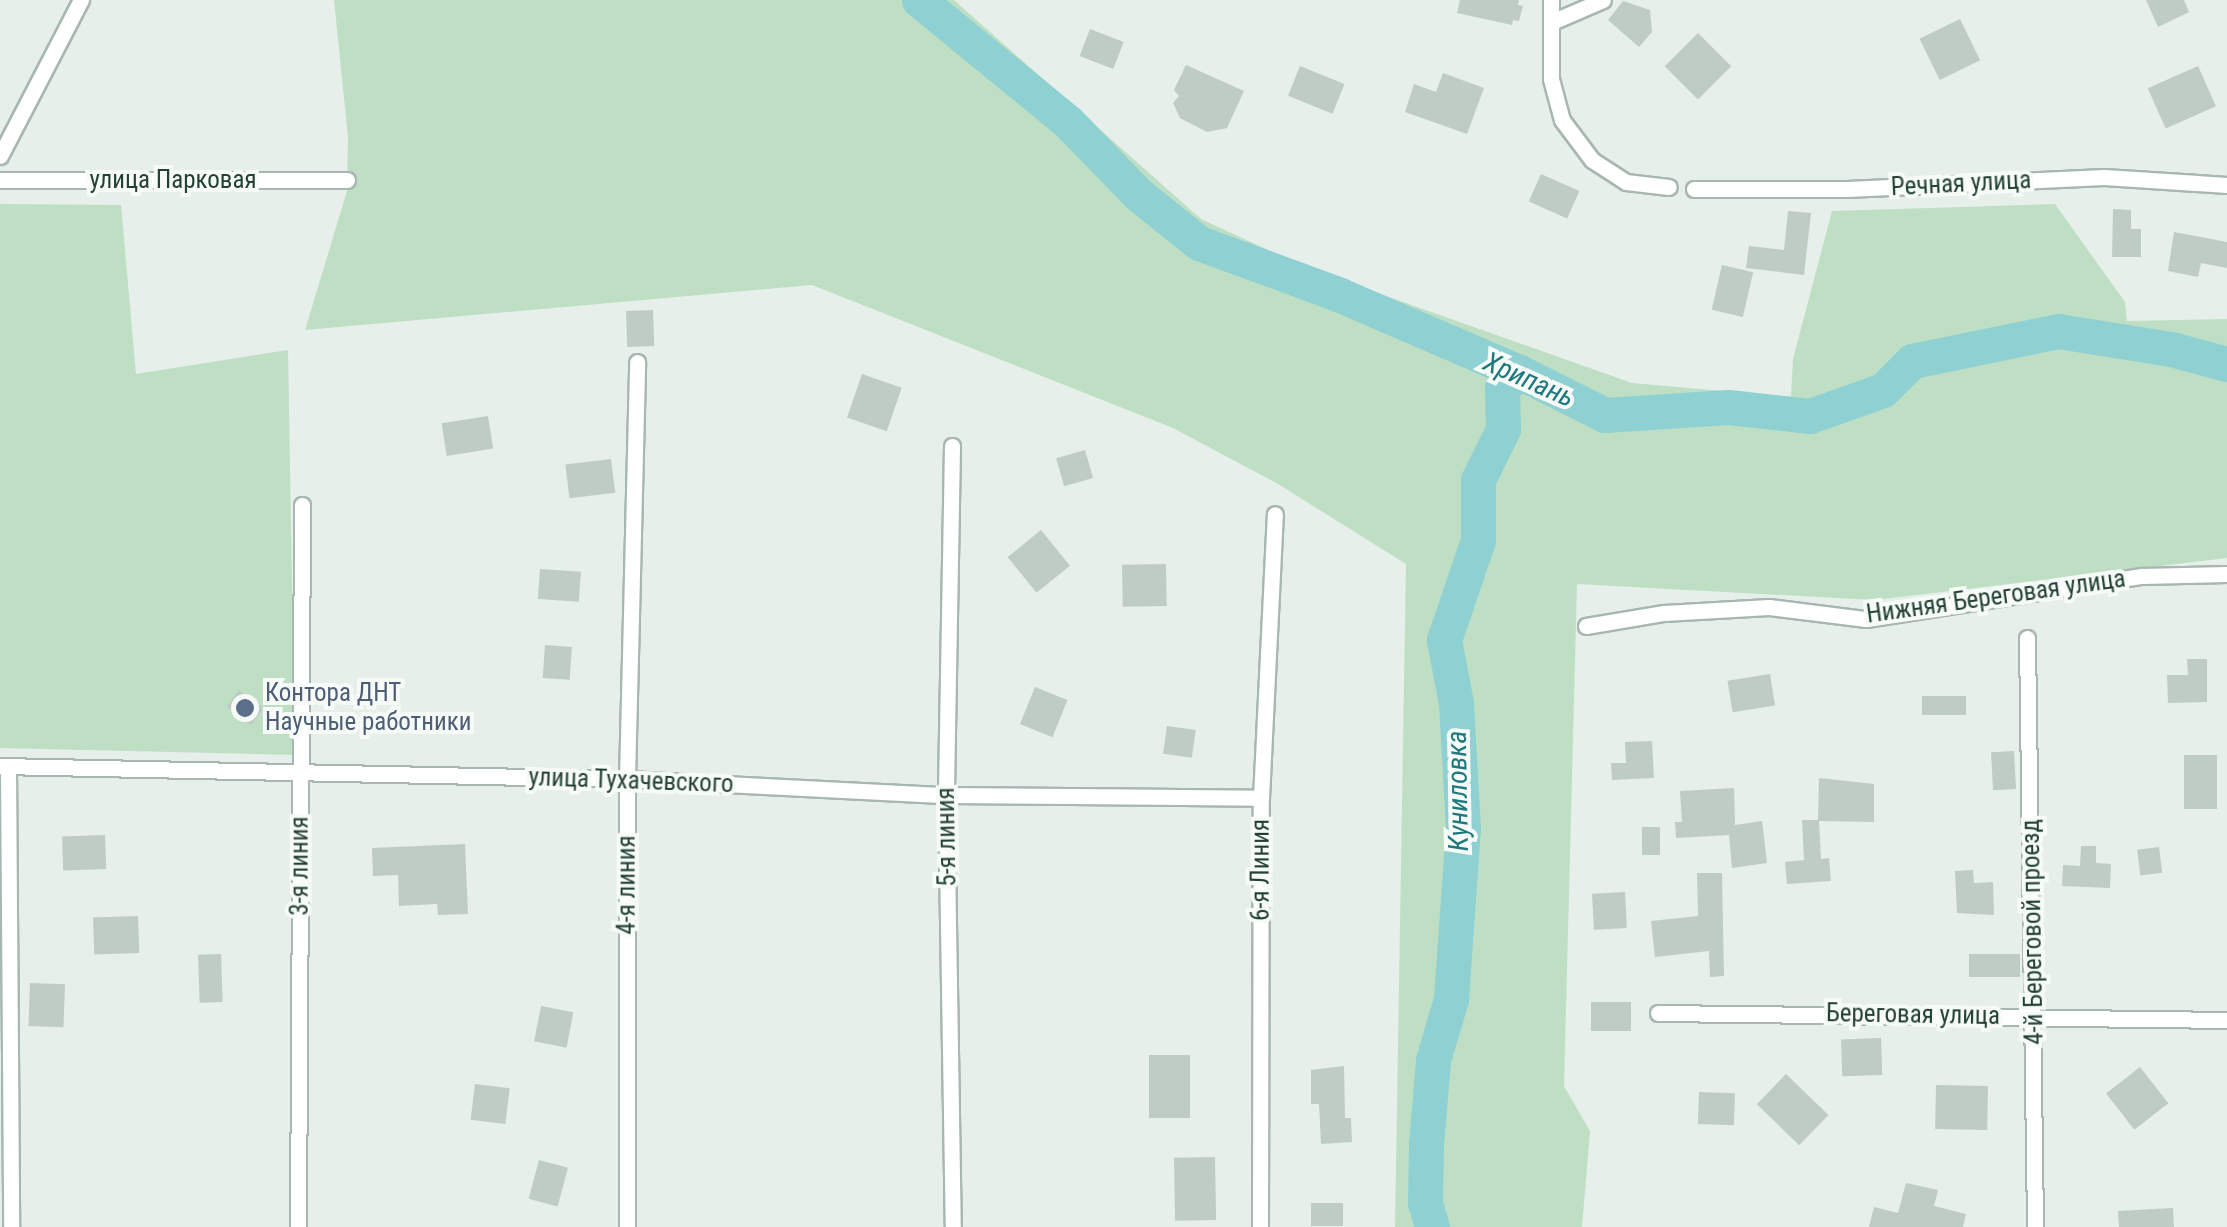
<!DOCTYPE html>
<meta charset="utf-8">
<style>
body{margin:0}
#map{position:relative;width:2227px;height:1227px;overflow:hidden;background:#e6efea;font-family:"Roboto Condensed",sans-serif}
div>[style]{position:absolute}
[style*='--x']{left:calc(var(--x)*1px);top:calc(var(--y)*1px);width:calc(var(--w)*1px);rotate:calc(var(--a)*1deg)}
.green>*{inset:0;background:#bfdfc4}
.river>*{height:35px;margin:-17.5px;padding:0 17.5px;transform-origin:17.5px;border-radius:17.5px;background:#8fd0d3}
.building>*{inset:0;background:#beccc5;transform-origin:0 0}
.roads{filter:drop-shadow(2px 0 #a8b7b0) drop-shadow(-2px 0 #a8b7b0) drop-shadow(0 2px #a8b7b0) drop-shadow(0 -2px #a8b7b0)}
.street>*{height:15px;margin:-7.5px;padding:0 7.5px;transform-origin:7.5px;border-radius:7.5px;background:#fff}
.dots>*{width:28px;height:28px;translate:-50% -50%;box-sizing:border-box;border:5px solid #f7fbf8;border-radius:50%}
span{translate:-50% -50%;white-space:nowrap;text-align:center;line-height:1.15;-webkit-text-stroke:8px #f7fbf8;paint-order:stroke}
.street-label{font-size:25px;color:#244136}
.service-label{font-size:25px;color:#4e5e75}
.left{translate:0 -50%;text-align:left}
.water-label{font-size:28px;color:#1e787e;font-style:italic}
</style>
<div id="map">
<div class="green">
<i style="clip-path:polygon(334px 0,954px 0,1201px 219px,1307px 268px,1632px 383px,1791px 397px,1793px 359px,1832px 211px,2055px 204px,2125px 302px,2127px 321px,2227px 319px,2227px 558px,1875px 600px,1577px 584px,1564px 1086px,1590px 1131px,1582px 1227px,1395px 1227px,1406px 564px,1278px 484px,1173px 428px,812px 285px,305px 330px,347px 191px,348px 137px)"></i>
<i style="clip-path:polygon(0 204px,121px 205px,136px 374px,288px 350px,295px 755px,0 748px)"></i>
</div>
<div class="river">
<i style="--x:919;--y:0;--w:191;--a:39.3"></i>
<i style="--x:1067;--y:121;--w:103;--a:45.8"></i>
<i style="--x:1139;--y:195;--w:77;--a:38.7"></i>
<i style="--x:1199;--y:243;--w:150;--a:20.2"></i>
<i style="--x:1340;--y:295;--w:195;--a:23.3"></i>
<i style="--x:1519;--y:372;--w:96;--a:26.6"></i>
<i style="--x:1605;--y:415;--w:123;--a:-3.7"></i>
<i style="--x:1728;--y:407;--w:82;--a:6.3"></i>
<i style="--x:1810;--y:416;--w:77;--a:-19.6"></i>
<i style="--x:1883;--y:390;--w:41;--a:-45"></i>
<i style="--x:1912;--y:361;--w:149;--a:-11.6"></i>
<i style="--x:2058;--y:331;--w:114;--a:9.1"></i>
<i style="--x:2171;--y:349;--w:58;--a:15"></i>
<i style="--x:1432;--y:1227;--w:25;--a:-106"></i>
<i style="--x:1425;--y:1203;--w:59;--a:-89"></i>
<i style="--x:1426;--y:1144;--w:84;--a:-85.2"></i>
<i style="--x:1433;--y:1060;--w:64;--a:-73.6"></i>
<i style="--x:1451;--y:999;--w:170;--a:-86"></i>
<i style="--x:1463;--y:829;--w:126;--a:-93.2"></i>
<i style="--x:1456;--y:703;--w:64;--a:-100.8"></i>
<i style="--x:1444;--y:640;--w:106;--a:-71.2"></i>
<i style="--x:1478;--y:540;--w:60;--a:-90"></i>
<i style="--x:1478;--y:480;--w:57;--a:-63.9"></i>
<i style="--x:1503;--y:429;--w:41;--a:-91.4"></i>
<i style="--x:1502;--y:388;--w:23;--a:-43"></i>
</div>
<div class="building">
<i style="clip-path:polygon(1460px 0,1519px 0,1518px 5px,1523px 6px,1519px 21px,1513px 20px,1512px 25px,1457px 13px)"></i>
<i style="clip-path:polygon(2146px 0,2184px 0,2189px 12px,2158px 27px)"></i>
<i style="clip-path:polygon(1623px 1px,1650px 10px,1652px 32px,1639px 47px,1608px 20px)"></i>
<i style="left:1960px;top:19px;width:46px;height:45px;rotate:64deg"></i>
<i style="left:1090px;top:29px;width:36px;height:29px;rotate:21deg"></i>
<i style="left:1698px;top:33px;width:47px;height:47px;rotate:45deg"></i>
<i style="clip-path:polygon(1186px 65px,1244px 91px,1227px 128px,1207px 132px,1180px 118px,1173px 103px,1179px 96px,1174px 90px)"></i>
<i style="left:1300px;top:66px;width:48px;height:32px;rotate:22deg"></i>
<i style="left:2198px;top:66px;width:44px;height:55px;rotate:66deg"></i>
<i style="clip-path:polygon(1443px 73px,1484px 88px,1467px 134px,1405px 112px,1414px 84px,1436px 92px)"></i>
<i style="left:1541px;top:174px;width:42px;height:30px;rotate:24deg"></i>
<i style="clip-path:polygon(2113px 209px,2131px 210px,2131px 229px,2141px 229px,2141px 257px,2112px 257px)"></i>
<i style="clip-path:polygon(1788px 211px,1811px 213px,1804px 275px,1746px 268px,1749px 246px,1784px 250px)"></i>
<i style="clip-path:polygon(2174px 232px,2227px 242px,2227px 268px,2201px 263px,2198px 277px,2168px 271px)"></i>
<i style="left:1722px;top:265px;width:32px;height:46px;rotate:13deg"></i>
<i style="left:653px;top:310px;width:36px;height:27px;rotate:88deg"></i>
<i style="left:862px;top:374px;width:42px;height:46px;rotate:19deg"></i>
<i style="left:488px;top:416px;width:33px;height:47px;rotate:81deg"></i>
<i style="left:1085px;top:450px;width:29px;height:30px;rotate:74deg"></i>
<i style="left:611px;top:459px;width:34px;height:46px;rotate:83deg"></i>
<i style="left:1041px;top:530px;width:46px;height:43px;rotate:51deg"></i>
<i style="left:1166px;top:564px;width:42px;height:44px;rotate:89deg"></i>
<i style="left:540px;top:569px;width:41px;height:30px;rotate:4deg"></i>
<i style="left:545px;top:645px;width:27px;height:33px;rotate:4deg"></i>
<i style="clip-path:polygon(2187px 659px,2207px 659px,2207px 702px,2168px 703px,2167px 675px,2188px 675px)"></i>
<i style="left:1770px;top:674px;width:32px;height:43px;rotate:81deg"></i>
<i style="left:1035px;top:687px;width:35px;height:40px;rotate:22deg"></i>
<i style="left:239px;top:690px;width:31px;height:21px;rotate:37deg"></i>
<i style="left:1966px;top:696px;width:19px;height:44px;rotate:90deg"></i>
<i style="left:1167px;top:726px;width:29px;height:28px;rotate:8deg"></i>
<i style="clip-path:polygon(1652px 741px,1654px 778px,1612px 780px,1611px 763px,1626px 763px,1625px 742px)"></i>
<i style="left:2014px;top:751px;width:38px;height:23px;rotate:87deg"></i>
<i style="left:2184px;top:755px;width:33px;height:54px"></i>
<i style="clip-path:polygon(1819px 778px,1874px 784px,1874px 822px,1819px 821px,1821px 859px,1829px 858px,1831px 881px,1787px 884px,1785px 862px,1804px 860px,1802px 820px,1818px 820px)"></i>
<i style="clip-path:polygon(1734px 788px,1735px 825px,1762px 821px,1767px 863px,1732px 868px,1729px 835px,1676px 838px,1675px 822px,1682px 822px,1680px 791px)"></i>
<i style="left:1642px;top:827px;width:18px;height:28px"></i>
<i style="left:105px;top:835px;width:34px;height:43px;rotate:88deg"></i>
<i style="clip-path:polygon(465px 844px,468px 914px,438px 915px,437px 904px,399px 906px,398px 875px,373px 876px,372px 848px)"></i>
<i style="clip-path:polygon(2081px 846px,2096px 846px,2096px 863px,2111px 864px,2110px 888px,2062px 886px,2063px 865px,2080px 866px)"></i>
<i style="left:2159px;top:847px;width:26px;height:22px;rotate:83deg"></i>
<i style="clip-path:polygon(1973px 870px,1974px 883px,1993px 882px,1994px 915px,1957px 913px,1955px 871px)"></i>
<i style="clip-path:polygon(1697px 873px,1722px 873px,1724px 976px,1710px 977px,1709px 951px,1655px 957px,1651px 921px,1698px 916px)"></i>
<i style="left:1625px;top:892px;width:36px;height:33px;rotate:87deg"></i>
<i style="left:138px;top:916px;width:37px;height:45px;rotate:88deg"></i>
<i style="left:221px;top:954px;width:48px;height:23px;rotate:88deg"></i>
<i style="left:2020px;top:954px;width:23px;height:51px;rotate:90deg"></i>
<i style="left:30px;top:983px;width:35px;height:43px;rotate:2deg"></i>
<i style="left:1591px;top:1002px;width:40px;height:29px"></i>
<i style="left:541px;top:1006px;width:33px;height:36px;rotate:11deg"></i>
<i style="left:1881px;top:1038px;width:37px;height:40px;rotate:88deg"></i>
<i style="left:1190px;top:1055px;width:63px;height:41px;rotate:90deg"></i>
<i style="clip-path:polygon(1344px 1066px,1345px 1118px,1351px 1118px,1352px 1142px,1321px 1144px,1319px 1104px,1311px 1104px,1311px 1070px)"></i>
<i style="left:2140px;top:1067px;width:46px;height:43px;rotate:52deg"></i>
<i style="left:1786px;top:1074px;width:59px;height:42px;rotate:44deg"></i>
<i style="left:475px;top:1084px;width:35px;height:36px;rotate:7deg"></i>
<i style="left:1936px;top:1085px;width:52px;height:44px;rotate:1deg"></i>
<i style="left:1699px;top:1092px;width:36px;height:32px;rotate:2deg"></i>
<i style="left:1215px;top:1157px;width:63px;height:41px;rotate:89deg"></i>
<i style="left:539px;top:1160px;width:30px;height:40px;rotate:15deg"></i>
<i style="clip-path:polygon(1906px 1183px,1938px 1190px,1934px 1206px,1966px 1214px,1963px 1227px,1869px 1227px,1874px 1207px,1898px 1213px)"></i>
<i style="left:1311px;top:1203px;width:32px;height:23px"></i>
<i style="clip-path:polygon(2173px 1208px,2174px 1227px,2119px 1227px,2118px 1211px)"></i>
</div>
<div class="roads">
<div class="street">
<i style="--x:1551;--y:0;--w:79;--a:90"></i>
<i style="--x:1551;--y:79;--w:42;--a:75"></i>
<i style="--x:1562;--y:120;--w:50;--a:53.1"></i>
<i style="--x:1592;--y:160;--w:40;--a:32.9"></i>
<i style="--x:1626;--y:182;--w:43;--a:6.6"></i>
<i style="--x:1554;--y:21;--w:53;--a:-23.2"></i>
<i style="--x:0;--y:156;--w:176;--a:-62.6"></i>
<i style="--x:0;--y:180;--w:347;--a:0"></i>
<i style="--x:1694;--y:189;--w:153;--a:0"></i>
<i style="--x:1847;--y:189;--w:257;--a:-2.7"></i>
<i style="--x:2104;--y:177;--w:123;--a:3.7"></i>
<i style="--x:952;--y:446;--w:349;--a:91"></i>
<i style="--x:946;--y:795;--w:432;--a:89.1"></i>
<i style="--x:1586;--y:626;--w:79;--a:-9.5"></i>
<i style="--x:1664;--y:613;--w:105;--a:-3.3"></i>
<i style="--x:1769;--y:607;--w:98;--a:7.1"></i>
<i style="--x:1866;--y:619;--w:279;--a:-8.9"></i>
<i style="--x:2142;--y:576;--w:85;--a:-1.3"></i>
<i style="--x:2027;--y:638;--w:589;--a:89.22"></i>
<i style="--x:0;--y:766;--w:627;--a:1.19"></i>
<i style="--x:627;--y:779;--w:319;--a:2.9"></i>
<i style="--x:946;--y:795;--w:315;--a:0.5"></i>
<i style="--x:8;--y:766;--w:461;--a:89.6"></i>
<i style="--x:1658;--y:1013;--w:569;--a:0.7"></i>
<i style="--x:298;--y:1227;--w:722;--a:-89.68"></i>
<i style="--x:627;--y:1227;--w:448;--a:-90"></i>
<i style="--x:627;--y:779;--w:417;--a:-88.6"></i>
<i style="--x:1260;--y:1227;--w:429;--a:-89.9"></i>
<i style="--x:1261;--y:798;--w:284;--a:-87.2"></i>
</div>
</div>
<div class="dots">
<i style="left:245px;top:708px;background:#5c6f8a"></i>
</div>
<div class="street-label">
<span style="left:173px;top:180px">улица Парковая</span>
<span style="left:1961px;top:184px;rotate:-3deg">Речная улица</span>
<span style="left:1996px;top:597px;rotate:-8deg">Нижняя Береговая улица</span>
<span style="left:631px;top:781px;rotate:2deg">улица Тухачевского</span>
<span style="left:947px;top:837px;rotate:-91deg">5-я линия</span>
<span style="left:300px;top:866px;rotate:-90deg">3-я линия</span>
<span style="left:1261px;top:870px;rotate:-90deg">6-я Линия</span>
<span style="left:627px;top:885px;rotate:-90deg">4-я линия</span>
<span style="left:2033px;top:932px;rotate:-91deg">4-й Береговой проезд</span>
<span style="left:1913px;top:1015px;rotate:1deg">Береговая улица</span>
</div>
<div class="service-label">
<span class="left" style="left:265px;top:708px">Контора ДНТ<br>Научные работники</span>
</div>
<div class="water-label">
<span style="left:1529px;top:380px;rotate:24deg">Хрипань</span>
<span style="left:1458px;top:791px;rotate:-91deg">Куниловка</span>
</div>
</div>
